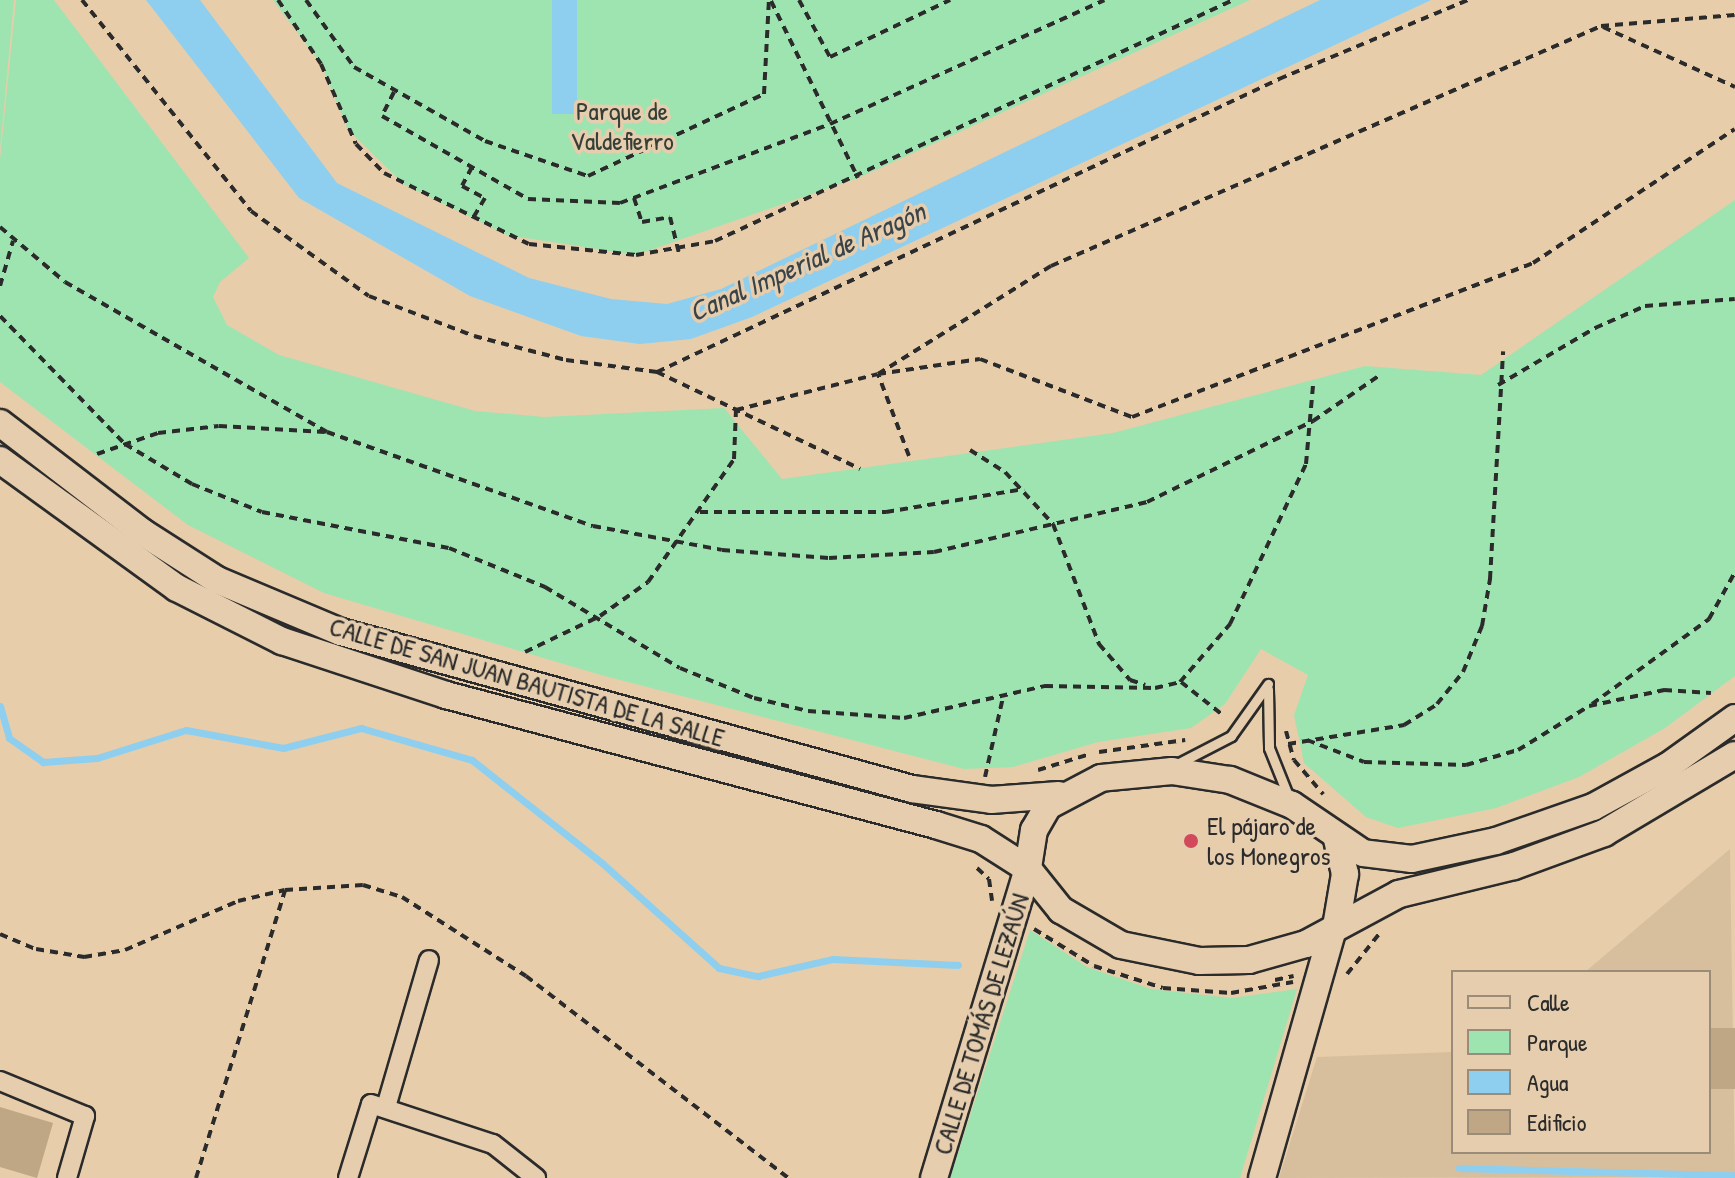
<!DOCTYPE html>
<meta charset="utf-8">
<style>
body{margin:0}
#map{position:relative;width:1735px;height:1178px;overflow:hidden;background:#e7cdaa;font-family:"Patrick Hand",sans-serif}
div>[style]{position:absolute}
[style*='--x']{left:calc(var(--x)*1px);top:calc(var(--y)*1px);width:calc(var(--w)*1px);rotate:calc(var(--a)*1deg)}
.built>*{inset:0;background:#d7be9d}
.green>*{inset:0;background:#9ee4b0}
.water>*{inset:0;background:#8ecfef;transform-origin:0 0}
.stream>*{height:7px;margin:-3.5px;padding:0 3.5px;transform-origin:3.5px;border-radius:3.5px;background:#8ecfef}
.building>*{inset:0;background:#bfa684;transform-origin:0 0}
.path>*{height:4px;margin-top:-2px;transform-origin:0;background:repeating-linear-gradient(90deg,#2b2b2b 0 8px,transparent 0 14px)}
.roads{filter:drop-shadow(2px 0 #2b2b2b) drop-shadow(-2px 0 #2b2b2b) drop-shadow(0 2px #2b2b2b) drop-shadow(0 -2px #2b2b2b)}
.lane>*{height:9px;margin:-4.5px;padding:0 4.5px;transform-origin:4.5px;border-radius:4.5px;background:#e5cdad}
.street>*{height:18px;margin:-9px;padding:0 9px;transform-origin:9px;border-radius:9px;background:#e5cdad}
.secondary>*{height:26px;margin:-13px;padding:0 13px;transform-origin:13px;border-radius:13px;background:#e5cdad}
.dots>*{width:22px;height:22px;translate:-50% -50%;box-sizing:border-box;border:4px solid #e5cdad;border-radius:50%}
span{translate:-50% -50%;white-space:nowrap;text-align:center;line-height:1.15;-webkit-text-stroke:7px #e5cdad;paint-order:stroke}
.park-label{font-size:26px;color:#363e38}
.street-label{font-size:26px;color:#2b2b2b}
.poi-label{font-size:26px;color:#2b2b2b}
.left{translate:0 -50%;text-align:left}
.water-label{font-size:28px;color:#3a4448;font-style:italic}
.legend{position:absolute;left:1451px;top:970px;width:260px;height:184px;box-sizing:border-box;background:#e5cdad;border:2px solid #9b8c79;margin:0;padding:10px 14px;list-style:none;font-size:24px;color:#2b2b2b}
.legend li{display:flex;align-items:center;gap:16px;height:40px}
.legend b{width:40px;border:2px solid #9b8c79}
</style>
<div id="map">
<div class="built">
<i style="clip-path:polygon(1730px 849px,1735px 1177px,1279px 1178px,1317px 1057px,1453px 1052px,1453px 1152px,1709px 1152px,1709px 972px,1585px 972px)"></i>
</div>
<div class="green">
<i style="clip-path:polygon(0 0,14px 0,0 150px)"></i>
<i style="clip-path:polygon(16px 0,54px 0,249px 258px,220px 282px,213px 297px,227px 325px,279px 355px,475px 411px,544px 417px,724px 408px,782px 479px,1113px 433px,1365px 366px,1481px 375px,1735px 200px,1735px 676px,1665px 728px,1579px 777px,1496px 808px,1398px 828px,1366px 817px,1304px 763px,1294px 715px,1308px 675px,1261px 649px,1225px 704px,1191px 728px,1098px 742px,1013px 767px,964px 769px,601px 675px,324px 593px,188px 525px,0 382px,0 159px)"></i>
<i style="clip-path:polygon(273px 0,1250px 0,858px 178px,636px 255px,507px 235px,405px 185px,348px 130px,321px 64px)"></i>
<i style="clip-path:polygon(1030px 930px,1087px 967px,1151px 989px,1231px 998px,1297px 989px,1240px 1178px,950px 1178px)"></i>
</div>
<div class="water">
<i style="clip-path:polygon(146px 0,200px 0,337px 183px,529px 278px,611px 299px,667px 304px,721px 289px,1320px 0,1431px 0,752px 317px,691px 339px,640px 344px,581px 336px,470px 296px,299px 198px)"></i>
<i style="left:552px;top:0;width:25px;height:114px"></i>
</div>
<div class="stream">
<i style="--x:0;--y:706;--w:33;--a:74"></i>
<i style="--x:9;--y:738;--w:42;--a:35.2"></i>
<i style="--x:43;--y:762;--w:54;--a:-4.2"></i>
<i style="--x:97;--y:758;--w:93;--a:-17.5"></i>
<i style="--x:186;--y:730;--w:99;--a:10.5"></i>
<i style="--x:283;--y:748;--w:81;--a:-14.4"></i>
<i style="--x:361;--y:728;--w:116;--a:16.1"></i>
<i style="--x:472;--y:760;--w:166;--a:38.4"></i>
<i style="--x:602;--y:863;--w:157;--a:41.9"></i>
<i style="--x:719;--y:968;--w:40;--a:12"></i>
<i style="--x:758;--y:976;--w:77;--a:-12.8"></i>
<i style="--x:833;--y:959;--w:125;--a:2.7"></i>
<i style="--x:1459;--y:1168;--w:276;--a:1.5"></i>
</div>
<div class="building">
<i style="left:1735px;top:1028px;width:61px;height:26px;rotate:90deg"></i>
<i style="clip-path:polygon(0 1107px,53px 1123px,37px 1178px,0 1167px)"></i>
</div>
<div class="path">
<i style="--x:82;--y:0;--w:270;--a:51.3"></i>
<i style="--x:251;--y:211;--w:145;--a:35.8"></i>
<i style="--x:369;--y:296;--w:112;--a:20.9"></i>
<i style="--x:474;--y:336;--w:95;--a:14.6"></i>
<i style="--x:566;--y:360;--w:92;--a:7.5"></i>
<i style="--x:657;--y:372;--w:688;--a:-25.22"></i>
<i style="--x:1279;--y:79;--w:205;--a:-22.7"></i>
<i style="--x:278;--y:0;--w:77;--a:56.1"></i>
<i style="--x:321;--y:64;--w:87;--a:66.4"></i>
<i style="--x:356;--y:144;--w:40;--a:46"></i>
<i style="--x:384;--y:173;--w:161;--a:26.1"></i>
<i style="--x:529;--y:244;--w:108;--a:5.9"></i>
<i style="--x:636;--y:255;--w:80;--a:-10"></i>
<i style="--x:715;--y:241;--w:571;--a:-24.95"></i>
<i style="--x:306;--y:0;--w:82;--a:54.4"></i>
<i style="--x:354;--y:67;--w:150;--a:29.5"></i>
<i style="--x:485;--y:141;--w:109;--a:18.8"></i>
<i style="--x:588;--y:176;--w:194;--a:-25"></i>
<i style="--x:764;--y:94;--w:94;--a:-87"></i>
<i style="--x:799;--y:0;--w:65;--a:61.5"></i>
<i style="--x:830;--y:57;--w:133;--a:-25.4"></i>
<i style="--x:771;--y:1;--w:197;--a:63.8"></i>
<i style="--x:1603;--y:27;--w:145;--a:24.4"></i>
<i style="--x:394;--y:92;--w:27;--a:117"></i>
<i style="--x:382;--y:116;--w:168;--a:29.6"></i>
<i style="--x:528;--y:199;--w:92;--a:2.5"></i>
<i style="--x:620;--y:203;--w:224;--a:-20.6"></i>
<i style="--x:830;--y:124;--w:301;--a:-24.3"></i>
<i style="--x:472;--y:167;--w:21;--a:118"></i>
<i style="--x:462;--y:186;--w:26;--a:28"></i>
<i style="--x:485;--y:198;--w:26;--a:121"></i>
<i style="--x:634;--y:198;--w:25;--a:72"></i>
<i style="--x:642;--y:222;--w:28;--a:-10"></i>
<i style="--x:670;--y:217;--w:36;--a:76"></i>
<i style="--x:0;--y:227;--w:85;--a:40.2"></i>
<i style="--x:65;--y:282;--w:302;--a:29.8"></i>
<i style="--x:327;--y:432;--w:282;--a:19.5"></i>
<i style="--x:593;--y:526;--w:131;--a:10.5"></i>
<i style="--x:722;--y:550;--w:107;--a:4.3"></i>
<i style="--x:829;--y:558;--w:105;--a:-3.3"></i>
<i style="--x:934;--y:552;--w:219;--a:-13.2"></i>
<i style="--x:1147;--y:502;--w:185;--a:-26"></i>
<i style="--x:1313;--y:421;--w:81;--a:-34.5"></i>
<i style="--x:0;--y:286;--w:47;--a:-73.9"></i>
<i style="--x:0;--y:316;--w:179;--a:45.7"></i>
<i style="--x:125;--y:444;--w:78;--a:30.8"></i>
<i style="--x:192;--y:484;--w:75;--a:21.8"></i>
<i style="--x:262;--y:512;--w:190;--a:10.9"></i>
<i style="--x:449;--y:548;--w:104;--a:22.1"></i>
<i style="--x:545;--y:587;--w:157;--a:31"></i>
<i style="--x:680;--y:668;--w:80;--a:22.1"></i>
<i style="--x:754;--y:698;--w:56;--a:13.5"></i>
<i style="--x:808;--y:711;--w:96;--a:4.2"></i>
<i style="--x:904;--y:718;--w:145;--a:-12.8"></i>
<i style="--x:1045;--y:686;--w:110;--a:1"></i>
<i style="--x:1155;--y:688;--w:26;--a:-13"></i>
<i style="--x:1180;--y:682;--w:77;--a:-49.2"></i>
<i style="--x:1230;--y:624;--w:177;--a:-64.6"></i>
<i style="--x:1306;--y:464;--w:79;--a:-84.9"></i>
<i style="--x:657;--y:372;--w:225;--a:25.5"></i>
<i style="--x:1498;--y:385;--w:113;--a:-30.4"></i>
<i style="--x:1595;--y:328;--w:55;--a:-23.7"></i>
<i style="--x:1645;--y:306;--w:90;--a:-4.4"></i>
<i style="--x:970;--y:450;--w:41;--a:32.2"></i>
<i style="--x:1005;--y:472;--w:71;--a:47.3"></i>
<i style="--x:1053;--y:524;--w:129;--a:69"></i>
<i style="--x:1099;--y:644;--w:48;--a:49.3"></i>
<i style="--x:1130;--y:680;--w:16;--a:18"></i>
<i style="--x:97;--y:454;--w:65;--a:-19"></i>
<i style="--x:158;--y:433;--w:61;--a:-6.5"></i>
<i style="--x:219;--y:426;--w:106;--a:3.2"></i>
<i style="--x:909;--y:456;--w:88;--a:-110.7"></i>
<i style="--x:878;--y:374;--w:103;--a:-8.4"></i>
<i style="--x:980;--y:359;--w:163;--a:20.9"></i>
<i style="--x:1132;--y:417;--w:430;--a:-21"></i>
<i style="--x:1533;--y:263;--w:242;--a:-33.6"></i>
<i style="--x:700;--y:512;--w:186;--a:0"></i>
<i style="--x:886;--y:512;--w:140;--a:-9.5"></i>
<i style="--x:525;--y:652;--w:83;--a:-25.6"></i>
<i style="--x:600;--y:616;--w:59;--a:-35.3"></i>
<i style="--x:648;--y:582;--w:150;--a:-55"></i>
<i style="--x:734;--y:459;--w:49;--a:-87.7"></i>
<i style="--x:736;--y:410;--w:146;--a:-14.2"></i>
<i style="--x:878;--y:374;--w:204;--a:-32"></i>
<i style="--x:1051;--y:266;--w:600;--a:-23.57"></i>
<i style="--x:1601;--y:26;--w:134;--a:-4.7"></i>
<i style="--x:1181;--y:682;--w:55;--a:38.3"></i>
<i style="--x:1592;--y:704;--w:145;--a:-36"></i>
<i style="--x:1709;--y:619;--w:54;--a:-61"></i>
<i style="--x:1286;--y:731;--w:30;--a:75"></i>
<i style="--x:1294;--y:760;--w:45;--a:49.5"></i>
<i style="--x:1307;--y:740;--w:61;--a:21.1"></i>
<i style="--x:1364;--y:762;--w:102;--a:1.7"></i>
<i style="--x:1466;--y:765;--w:54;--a:-16.1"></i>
<i style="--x:1518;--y:750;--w:84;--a:-31.8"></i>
<i style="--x:1589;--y:706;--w:77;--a:-12"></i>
<i style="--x:1664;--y:690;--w:47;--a:3.7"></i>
<i style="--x:1288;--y:744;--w:118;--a:-9.3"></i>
<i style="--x:1404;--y:725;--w:39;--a:-32"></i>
<i style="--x:1437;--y:704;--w:41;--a:-50.9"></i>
<i style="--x:1463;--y:672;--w:50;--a:-67.6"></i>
<i style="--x:1482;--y:626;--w:48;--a:-80.3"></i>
<i style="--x:1490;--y:579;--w:228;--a:-86.7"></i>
<i style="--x:1099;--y:752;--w:87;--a:-7.9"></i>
<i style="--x:1038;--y:770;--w:54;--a:-17.1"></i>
<i style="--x:985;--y:777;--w:82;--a:-77.3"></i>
<i style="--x:977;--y:868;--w:16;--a:43"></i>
<i style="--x:989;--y:879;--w:22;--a:82"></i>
<i style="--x:1034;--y:929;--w:70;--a:31.7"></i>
<i style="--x:1094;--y:966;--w:72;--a:17.7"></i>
<i style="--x:1163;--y:988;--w:68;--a:4.2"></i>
<i style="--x:1231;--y:993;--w:63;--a:-10.1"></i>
<i style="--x:0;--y:934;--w:39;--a:23"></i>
<i style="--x:36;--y:949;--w:49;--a:9.5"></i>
<i style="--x:84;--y:957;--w:42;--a:-9.7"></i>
<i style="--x:125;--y:950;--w:123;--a:-23.4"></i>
<i style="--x:238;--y:901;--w:48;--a:-13.2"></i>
<i style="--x:285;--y:890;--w:78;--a:-3.7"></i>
<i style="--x:363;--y:885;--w:41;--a:17.1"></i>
<i style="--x:402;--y:897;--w:147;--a:32.5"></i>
<i style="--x:526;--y:976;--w:331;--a:37.6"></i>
<i style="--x:1347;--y:974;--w:51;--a:-51.3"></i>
<i style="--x:1275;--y:980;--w:19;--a:-12"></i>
<i style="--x:196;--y:1178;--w:301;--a:-72.8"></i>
</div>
<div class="roads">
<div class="lane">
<i style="--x:1268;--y:689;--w:59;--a:89"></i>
<i style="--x:1269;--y:748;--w:54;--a:68.2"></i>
<i style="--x:1177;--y:764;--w:61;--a:-27.4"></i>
<i style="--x:1231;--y:736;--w:64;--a:-54.6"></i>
</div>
<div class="street">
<i style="--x:0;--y:1081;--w:92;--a:22.4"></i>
<i style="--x:85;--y:1116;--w:65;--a:106.2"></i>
<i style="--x:386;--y:1107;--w:153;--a:-73.7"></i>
<i style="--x:348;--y:1178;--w:77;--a:-72.7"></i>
<i style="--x:371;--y:1104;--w:128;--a:18.2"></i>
<i style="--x:493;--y:1144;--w:55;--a:38.3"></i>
</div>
<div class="secondary">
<i style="--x:0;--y:423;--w:179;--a:37.5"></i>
<i style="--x:142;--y:532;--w:89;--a:32.6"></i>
<i style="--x:217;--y:580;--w:134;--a:22.8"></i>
<i style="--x:341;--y:632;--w:592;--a:15.37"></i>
<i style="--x:912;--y:789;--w:80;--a:7.9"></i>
<i style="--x:991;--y:800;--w:68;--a:-4.2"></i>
<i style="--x:0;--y:460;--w:218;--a:35.9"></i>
<i style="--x:177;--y:588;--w:118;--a:26.8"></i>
<i style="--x:282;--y:641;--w:173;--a:18.2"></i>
<i style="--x:446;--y:695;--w:507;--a:14.86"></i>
<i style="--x:936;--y:825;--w:47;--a:17.3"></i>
<i style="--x:981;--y:839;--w:56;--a:32.6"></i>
<i style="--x:1735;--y:718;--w:82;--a:144.4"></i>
<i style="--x:1668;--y:766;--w:85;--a:151.3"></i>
<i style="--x:1593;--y:807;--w:103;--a:160.7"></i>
<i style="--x:1496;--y:841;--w:86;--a:167.9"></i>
<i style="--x:1412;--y:859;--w:49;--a:-173"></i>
<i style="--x:1363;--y:853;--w:86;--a:-145.9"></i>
<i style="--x:1292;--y:805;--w:67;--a:-158"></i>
<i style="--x:1230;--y:780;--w:59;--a:-171.2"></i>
<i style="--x:1172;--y:771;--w:71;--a:174.4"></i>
<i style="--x:1101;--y:778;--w:60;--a:152.2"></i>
<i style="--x:1048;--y:806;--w:28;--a:120"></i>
<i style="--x:1034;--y:830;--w:39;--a:99"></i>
<i style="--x:1028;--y:869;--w:53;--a:51.2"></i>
<i style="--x:1061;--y:910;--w:69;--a:30.3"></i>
<i style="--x:1121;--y:945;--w:80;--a:11.6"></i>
<i style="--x:1199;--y:961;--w:50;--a:-1.1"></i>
<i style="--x:1249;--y:960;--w:59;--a:-15.7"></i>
<i style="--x:1306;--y:944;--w:106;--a:-28.3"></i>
<i style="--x:1399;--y:894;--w:118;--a:-13.7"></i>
<i style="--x:1514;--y:866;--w:96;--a:-20.1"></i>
<i style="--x:1604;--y:833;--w:152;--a:-30.8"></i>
<i style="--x:1336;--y:927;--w:54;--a:-80.4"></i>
<i style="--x:1345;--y:874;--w:37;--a:-103"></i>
<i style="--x:934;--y:1178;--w:323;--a:-73.1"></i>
<i style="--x:1262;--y:1178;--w:259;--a:-74.1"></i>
</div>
</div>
<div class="dots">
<i style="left:1191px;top:841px;background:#d1495b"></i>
</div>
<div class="park-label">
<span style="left:622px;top:126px">Parque de<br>Valdefierro</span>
</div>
<div class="street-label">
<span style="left:527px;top:682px;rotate:16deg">CALLE DE SAN JUAN BAUTISTA DE LA SALLE</span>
<span style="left:981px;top:1024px;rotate:-73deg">CALLE DE TOMÁS DE LEZAÚN</span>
</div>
<div class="poi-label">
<span class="left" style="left:1207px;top:841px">El pájaro de<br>los Monegros</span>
</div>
<div class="water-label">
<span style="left:807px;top:261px;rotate:-24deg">Canal Imperial de Aragón</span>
</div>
<ul class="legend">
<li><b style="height:10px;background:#e5cdad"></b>Calle</li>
<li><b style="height:22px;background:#9ee4b0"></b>Parque</li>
<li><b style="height:22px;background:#8ecfef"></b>Agua</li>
<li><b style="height:22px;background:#bfa684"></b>Edificio</li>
</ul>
</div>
